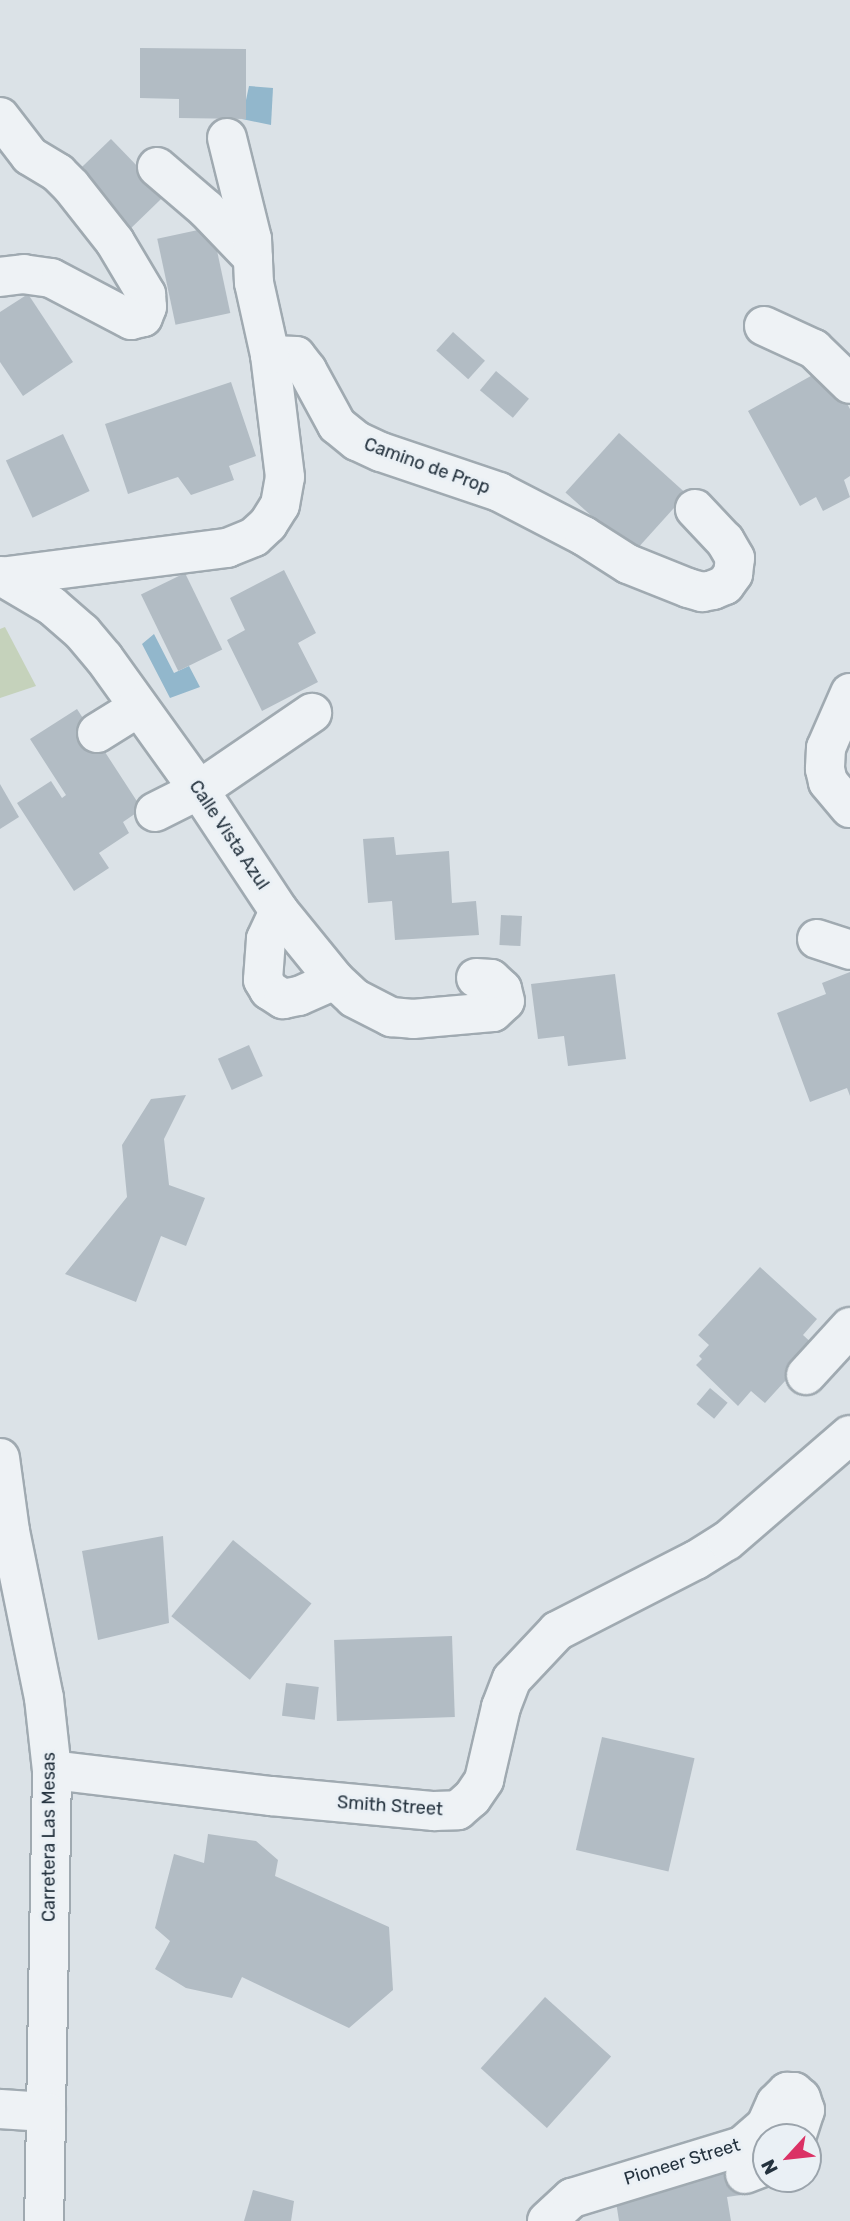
<!DOCTYPE html>
<style>
body{margin:0}
#map{position:relative;width:850px;height:2221px;overflow:hidden;background:#dbe2e7;font-family:Rubik,sans-serif}
div>[style]{position:absolute}
[style*='--x']{left:calc(var(--x)*1px);top:calc(var(--y)*1px);width:calc(var(--w)*1px);rotate:calc(var(--a)*1deg)}
.green>*{inset:0;background:#c5d2bb}
.water>*{inset:0;background:#92b7cc}
.building>*{inset:0;background:#b2bcc4;transform-origin:0 0}
.roads{filter:drop-shadow(2px 0 #a0aab1) drop-shadow(-2px 0 #a0aab1) drop-shadow(0 2px #a0aab1) drop-shadow(0 -2px #a0aab1)}
.minor>*{height:38px;margin:-19px;padding:0 19px;transform-origin:19px;border-radius:19px;background:#eef2f5}
span{translate:-50% -50%;white-space:nowrap;text-align:center;line-height:1.15;-webkit-text-stroke:6px #eaf0f5;paint-order:stroke}
.street-label{font-size:18px;color:#24323e}
.north{position:absolute;left:752px;top:2123px;width:70px;height:70px;box-sizing:border-box;background:#eaf0f5;border:2px solid #9ba4ac;border-radius:50%;rotate:243deg;font-size:19px;font-weight:700;line-height:28px;text-align:center;color:#24323e}
.north::after{content:'';display:block;margin:auto;width:24px;height:32px;background:#db3165;clip-path:polygon(50% 0,100% 100%,50% 72%,0 100%)}
</style>
<div id="map">
<div class="green">
<i style="clip-path:polygon(5px 627px,36px 686px,0 698px,0 629px)"></i>
</div>
<div class="water">
<i style="clip-path:polygon(249px 86px,273px 88px,271px 125px,242px 119px)"></i>
<i style="clip-path:polygon(154px 634px,174px 673px,189px 666px,200px 687px,170px 698px,142px 644px)"></i>
</div>
<div class="building">
<i style="clip-path:polygon(140px 48px,246px 49px,246px 119px,179px 118px,179px 99px,140px 98px)"></i>
<i style="left:111px;top:139px;width:78px;height:57px;rotate:46deg"></i>
<i style="left:212px;top:227px;width:88px;height:56px;rotate:78deg"></i>
<i style="clip-path:polygon(28px 294px,73px 362px,23px 396px,0 362px,0 312px)"></i>
<i style="left:453px;top:332px;width:43px;height:25px;rotate:42deg"></i>
<i style="clip-path:polygon(827px 367px,850px 409px,850px 476px,844px 480px,850px 497px,823px 511px,816px 497px,800px 506px,748px 411px)"></i>
<i style="left:496px;top:371px;width:43px;height:25px;rotate:40deg"></i>
<i style="clip-path:polygon(231px 382px,256px 456px,229px 466px,234px 480px,191px 495px,178px 477px,128px 494px,105px 424px)"></i>
<i style="left:619px;top:433px;width:91px;height:80px;rotate:42deg"></i>
<i style="left:63px;top:434px;width:63px;height:63px;rotate:65deg"></i>
<i style="clip-path:polygon(284px 570px,316px 633px,298px 643px,318px 682px,262px 711px,227px 640px,245px 630px,230px 598px)"></i>
<i style="left:185px;top:573px;width:85px;height:49px;rotate:64deg"></i>
<i style="clip-path:polygon(77px 709px,142px 809px,123px 822px,129px 833px,99px 853px,109px 868px,74px 891px,17px 803px,51px 781px,62px 798px,66px 795px,30px 739px)"></i>
<i style="clip-path:polygon(0 784px,19px 817px,0 829px)"></i>
<i style="clip-path:polygon(394px 837px,396px 855px,449px 851px,452px 903px,476px 901px,479px 935px,395px 940px,392px 901px,368px 903px,363px 839px)"></i>
<i style="left:501px;top:915px;width:21px;height:30px;rotate:3deg"></i>
<i style="clip-path:polygon(850px 972px,850px 1096px,847px 1088px,810px 1102px,777px 1013px,826px 994px,822px 983px)"></i>
<i style="clip-path:polygon(615px 974px,626px 1059px,568px 1066px,564px 1036px,538px 1039px,531px 984px)"></i>
<i style="left:249px;top:1045px;width:34px;height:34px;rotate:66deg"></i>
<i style="clip-path:polygon(186px 1095px,164px 1139px,169px 1185px,205px 1198px,186px 1246px,161px 1236px,136px 1302px,65px 1274px,127px 1197px,122px 1145px,151px 1099px)"></i>
<i style="clip-path:polygon(760px 1267px,817px 1319px,803px 1335px,816px 1347px,765px 1403px,751px 1391px,738px 1406px,696px 1365px,702px 1359px,699px 1356px,709px 1345px,698px 1335px)"></i>
<i style="left:710px;top:1388px;width:23px;height:21px;rotate:40deg"></i>
<i style="clip-path:polygon(163px 1536px,169px 1623px,98px 1640px,82px 1551px)"></i>
<i style="left:233px;top:1540px;width:101px;height:98px;rotate:39deg"></i>
<i style="left:452px;top:1636px;width:81px;height:118px;rotate:88deg"></i>
<i style="left:286px;top:1683px;width:33px;height:33px;rotate:7deg"></i>
<i style="left:602px;top:1737px;width:95px;height:116px;rotate:13deg"></i>
<i style="clip-path:polygon(208px 1834px,256px 1841px,278px 1860px,275px 1876px,389px 1927px,393px 1990px,349px 2028px,242px 1977px,232px 1998px,186px 1988px,155px 1969px,170px 1941px,155px 1928px,174px 1854px,204px 1863px)"></i>
<i style="left:545px;top:1997px;width:89px;height:96px;rotate:42deg"></i>
<i style="clip-path:polygon(736px 2169px,741px 2195px,727px 2197px,731px 2221px,619px 2221px,614px 2189px)"></i>
<i style="clip-path:polygon(253px 2190px,294px 2201px,291px 2221px,244px 2221px)"></i>
</div>
<div class="roads">
<div class="minor">
<i style="--x:0;--y:117;--w:49;--a:52.4"></i>
<i style="--x:30;--y:156;--w:33;--a:31"></i>
<i style="--x:58;--y:173;--w:18;--a:45"></i>
<i style="--x:71;--y:186;--w:71;--a:51.8"></i>
<i style="--x:115;--y:242;--w:61;--a:59.2"></i>
<i style="--x:146;--y:294;--w:13;--a:86"></i>
<i style="--x:147;--y:307;--w:11;--a:112"></i>
<i style="--x:143;--y:317;--w:12;--a:166"></i>
<i style="--x:131;--y:320;--w:90;--a:-152.3"></i>
<i style="--x:51;--y:278;--w:27;--a:-172"></i>
<i style="--x:24;--y:274;--w:24;--a:173"></i>
<i style="--x:157;--y:167;--w:65;--a:40.6"></i>
<i style="--x:206;--y:209;--w:68;--a:46.2"></i>
<i style="--x:764;--y:326;--w:55;--a:24.7"></i>
<i style="--x:814;--y:349;--w:50;--a:44.2"></i>
<i style="--x:270;--y:355;--w:26;--a:2"></i>
<i style="--x:296;--y:356;--w:18;--a:52"></i>
<i style="--x:307;--y:370;--w:63;--a:61.4"></i>
<i style="--x:337;--y:425;--w:26;--a:39"></i>
<i style="--x:357;--y:441;--w:26;--a:25"></i>
<i style="--x:381;--y:452;--w:125;--a:18.7"></i>
<i style="--x:499;--y:492;--w:96;--a:27.4"></i>
<i style="--x:584;--y:536;--w:52;--a:32.5"></i>
<i style="--x:628;--y:564;--w:65;--a:21.8"></i>
<i style="--x:688;--y:588;--w:15;--a:16"></i>
<i style="--x:702;--y:592;--w:11;--a:-10"></i>
<i style="--x:713;--y:590;--w:13;--a:-23"></i>
<i style="--x:725;--y:585;--w:14;--a:-54"></i>
<i style="--x:733;--y:574;--w:16;--a:-83"></i>
<i style="--x:735;--y:558;--w:20;--a:-120"></i>
<i style="--x:725;--y:541;--w:44;--a:-133.2"></i>
<i style="--x:1;--y:576;--w:59;--a:30.5"></i>
<i style="--x:52;--y:606;--w:40;--a:41"></i>
<i style="--x:82;--y:632;--w:34;--a:50"></i>
<i style="--x:104;--y:658;--w:163;--a:54.3"></i>
<i style="--x:199;--y:790;--w:145;--a:56.5"></i>
<i style="--x:279;--y:911;--w:89;--a:50.9"></i>
<i style="--x:335;--y:980;--w:26;--a:43"></i>
<i style="--x:354;--y:998;--w:42;--a:27.2"></i>
<i style="--x:391;--y:1017;--w:22;--a:5"></i>
<i style="--x:413;--y:1019;--w:80;--a:-5"></i>
<i style="--x:493;--y:1012;--w:16;--a:-43"></i>
<i style="--x:505;--y:1001;--w:12;--a:-104"></i>
<i style="--x:502;--y:989;--w:15;--a:-138"></i>
<i style="--x:491;--y:979;--w:15;--a:-176"></i>
<i style="--x:0;--y:577;--w:229;--a:-7.3"></i>
<i style="--x:227;--y:548;--w:29;--a:-22"></i>
<i style="--x:254;--y:537;--w:19;--a:-43"></i>
<i style="--x:268;--y:524;--w:22;--a:-58"></i>
<i style="--x:280;--y:505;--w:28;--a:-80"></i>
<i style="--x:285;--y:477;--w:123;--a:-97"></i>
<i style="--x:270;--y:355;--w:74;--a:-102.5"></i>
<i style="--x:254;--y:283;--w:44;--a:-92.6"></i>
<i style="--x:252;--y:239;--w:104;--a:-103.9"></i>
<i style="--x:850;--y:693;--w:60;--a:113.6"></i>
<i style="--x:826;--y:748;--w:21;--a:93"></i>
<i style="--x:825;--y:769;--w:13;--a:77"></i>
<i style="--x:828;--y:782;--w:34;--a:50"></i>
<i style="--x:97;--y:733;--w:49;--a:-31.8"></i>
<i style="--x:155;--y:812;--w:49;--a:-26.6"></i>
<i style="--x:199;--y:790;--w:137;--a:-34.3"></i>
<i style="--x:279;--y:911;--w:31;--a:115"></i>
<i style="--x:266;--y:939;--w:41;--a:94.2"></i>
<i style="--x:263;--y:980;--w:12;--a:59"></i>
<i style="--x:269;--y:990;--w:17;--a:33"></i>
<i style="--x:283;--y:999;--w:16;--a:-11"></i>
<i style="--x:299;--y:996;--w:39;--a:-24"></i>
<i style="--x:817;--y:939;--w:35;--a:18"></i>
<i style="--x:806;--y:1375;--w:65;--a:-47.5"></i>
<i style="--x:0;--y:1458;--w:74;--a:82.2"></i>
<i style="--x:10;--y:1531;--w:170;--a:78.5"></i>
<i style="--x:44;--y:1698;--w:72;--a:83.7"></i>
<i style="--x:52;--y:1770;--w:451;--a:91"></i>
<i style="--x:52;--y:1770;--w:221;--a:6.8"></i>
<i style="--x:271;--y:1796;--w:164;--a:5.3"></i>
<i style="--x:434;--y:1811;--w:24;--a:-2"></i>
<i style="--x:458;--y:1810;--w:18;--a:-41"></i>
<i style="--x:472;--y:1798;--w:22;--a:-56"></i>
<i style="--x:484;--y:1780;--w:75;--a:-76.9"></i>
<i style="--x:501;--y:1707;--w:30;--a:-69"></i>
<i style="--x:512;--y:1679;--w:66;--a:-46.8"></i>
<i style="--x:557;--y:1631;--w:156;--a:-27.1"></i>
<i style="--x:696;--y:1560;--w:36;--a:-32"></i>
<i style="--x:727;--y:1541;--w:162;--a:-40.8"></i>
<i style="--x:0;--y:2109;--w:46;--a:3.7"></i>
<i style="--x:745;--y:2174;--w:22;--a:-21"></i>
<i style="--x:547;--y:2221;--w:34;--a:-43"></i>
<i style="--x:572;--y:2198;--w:178;--a:-17"></i>
<i style="--x:742;--y:2146;--w:32;--a:-41"></i>
<i style="--x:766;--y:2125;--w:24;--a:-66"></i>
<i style="--x:776;--y:2103;--w:16;--a:-45"></i>
<i style="--x:787;--y:2092;--w:7;--a:0"></i>
<i style="--x:794;--y:2092;--w:9;--a:41"></i>
<i style="--x:801;--y:2098;--w:13;--a:72"></i>
<i style="--x:805;--y:2110;--w:28;--a:108"></i>
</div>
</div>
<div class="street-label">
<span style="left:427px;top:466px;rotate:20deg">Camino de Prop</span>
<span style="left:229px;top:835px;rotate:56deg">Calle Vista Azul</span>
<span style="left:390px;top:1806px;rotate:4deg">Smith Street</span>
<span style="left:49px;top:1837px;rotate:-90deg">Carretera Las Mesas</span>
<span style="left:682px;top:2162px;rotate:-17deg">Pioneer Street</span>
</div>
<div class="north">N</div>
</div>
